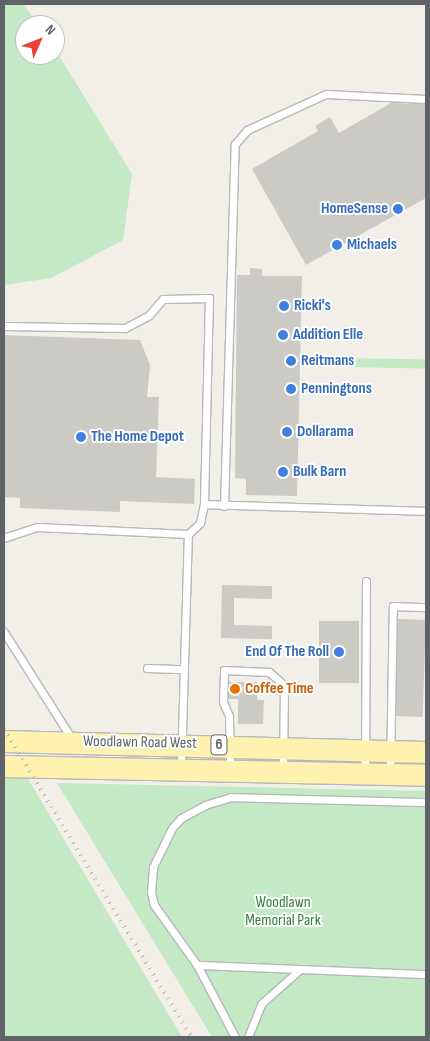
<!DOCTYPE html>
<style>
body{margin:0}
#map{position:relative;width:430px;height:1041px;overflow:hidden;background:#f1efe8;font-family:"Sofia Sans Condensed",sans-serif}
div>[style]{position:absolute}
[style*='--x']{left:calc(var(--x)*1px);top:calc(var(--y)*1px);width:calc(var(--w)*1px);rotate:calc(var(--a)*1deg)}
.green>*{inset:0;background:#c5e8c5;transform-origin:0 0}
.building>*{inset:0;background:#cccac5;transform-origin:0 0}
.roads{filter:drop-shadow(1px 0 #b5b8bc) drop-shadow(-1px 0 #b5b8bc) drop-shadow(0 1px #b5b8bc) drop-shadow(0 -1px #b5b8bc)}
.lane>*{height:7px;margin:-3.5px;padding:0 3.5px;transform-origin:3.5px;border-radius:3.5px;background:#fff}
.primary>*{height:21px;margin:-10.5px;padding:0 10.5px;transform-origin:10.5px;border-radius:10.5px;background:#fff2af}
.rail>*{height:4px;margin-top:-2px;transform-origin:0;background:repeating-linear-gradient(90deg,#b6b7b8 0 1px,transparent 0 7px)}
.dots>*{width:14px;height:14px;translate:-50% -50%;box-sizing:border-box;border:2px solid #fff;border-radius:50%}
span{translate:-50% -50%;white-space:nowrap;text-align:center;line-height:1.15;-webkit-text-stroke:4px #fff;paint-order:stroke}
.shield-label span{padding:1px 4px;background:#fff;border:1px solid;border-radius:4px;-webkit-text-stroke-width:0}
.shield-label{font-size:15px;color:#5f6368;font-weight:700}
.shop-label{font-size:16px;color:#366cbe;font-weight:700}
.right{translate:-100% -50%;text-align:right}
.left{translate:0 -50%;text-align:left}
.food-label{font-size:16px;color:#c56008;font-weight:700}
.street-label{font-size:16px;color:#5f6368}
.park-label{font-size:16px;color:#348238}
.frame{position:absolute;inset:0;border:5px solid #5f6368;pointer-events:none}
.north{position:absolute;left:15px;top:15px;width:50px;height:50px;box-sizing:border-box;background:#fff;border:1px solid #bfc1c3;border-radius:50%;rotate:46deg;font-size:14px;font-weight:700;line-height:20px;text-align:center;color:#5f6368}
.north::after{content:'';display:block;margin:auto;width:18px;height:22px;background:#ea4335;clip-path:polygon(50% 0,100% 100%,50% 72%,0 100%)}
</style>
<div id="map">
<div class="green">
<i style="clip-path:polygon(4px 4px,23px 4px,38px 25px,25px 25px,25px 55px,55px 55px,55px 49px,132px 174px,123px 240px,51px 278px,4px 285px)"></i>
<i style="left:343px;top:358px;width:83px;height:9px;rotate:1deg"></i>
<i style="clip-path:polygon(4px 774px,28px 779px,182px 1037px,4px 1037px)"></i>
<i style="clip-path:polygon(57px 783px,426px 791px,426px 1037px,212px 1037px)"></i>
</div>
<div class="building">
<i style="clip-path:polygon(391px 103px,426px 104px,426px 198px,306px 265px,252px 169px,318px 131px,315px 126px,330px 117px,339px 133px)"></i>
<i style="clip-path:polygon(250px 268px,262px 269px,262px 276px,302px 276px,297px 496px,246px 495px,246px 479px,235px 478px,237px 275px,250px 275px)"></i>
<i style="clip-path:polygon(4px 335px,140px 340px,150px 365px,147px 397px,159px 397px,156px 477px,195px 479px,194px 504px,120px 501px,120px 512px,20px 508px,20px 498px,4px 497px)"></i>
<i style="clip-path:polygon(222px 585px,272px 586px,272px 599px,234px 598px,234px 625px,272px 626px,272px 639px,221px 638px)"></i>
<i style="left:398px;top:619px;width:28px;height:97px;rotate:2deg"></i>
<i style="left:319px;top:621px;width:40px;height:62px"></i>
<i style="clip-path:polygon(229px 682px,257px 682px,257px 700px,264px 700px,263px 724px,238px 724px,238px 699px,228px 699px)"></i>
</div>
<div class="roads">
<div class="lane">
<i style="--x:4;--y:326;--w:121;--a:0.9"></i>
<i style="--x:125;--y:328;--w:27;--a:-28"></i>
<i style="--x:149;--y:315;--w:21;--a:-49"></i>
<i style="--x:163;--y:299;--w:46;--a:-1.2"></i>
<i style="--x:209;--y:298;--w:206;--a:91.4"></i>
<i style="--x:204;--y:504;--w:19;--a:102"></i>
<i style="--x:200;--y:523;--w:16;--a:137"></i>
<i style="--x:188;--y:534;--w:151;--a:-177.3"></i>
<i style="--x:37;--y:527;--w:35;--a:162"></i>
<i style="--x:204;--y:504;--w:222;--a:1.8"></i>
<i style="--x:224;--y:506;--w:362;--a:-88.3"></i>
<i style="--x:235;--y:144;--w:18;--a:-49"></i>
<i style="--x:247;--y:130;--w:87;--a:-24.5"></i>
<i style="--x:326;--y:94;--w:100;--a:2.9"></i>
<i style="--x:4;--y:632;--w:127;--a:57.6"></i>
<i style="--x:147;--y:668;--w:37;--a:2"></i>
<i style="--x:181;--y:767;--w:233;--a:-88.3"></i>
<i style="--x:230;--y:769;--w:53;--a:-91.1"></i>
<i style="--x:229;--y:716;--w:15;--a:-113"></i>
<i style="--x:223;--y:702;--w:32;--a:-88"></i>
<i style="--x:224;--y:670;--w:45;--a:2.5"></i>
<i style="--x:269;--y:672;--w:20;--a:41"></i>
<i style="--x:284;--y:685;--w:84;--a:90.7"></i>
<i style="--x:365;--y:771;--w:190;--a:-89.7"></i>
<i style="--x:390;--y:771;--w:165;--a:-89"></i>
<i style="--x:393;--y:606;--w:33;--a:2"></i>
<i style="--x:197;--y:965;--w:229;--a:2.3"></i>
<i style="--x:235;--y:1037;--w:81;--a:-117.8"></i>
<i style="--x:197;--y:965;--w:74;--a:-125.6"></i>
<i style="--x:154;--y:905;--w:13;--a:-103"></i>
<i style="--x:151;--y:892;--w:25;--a:-85"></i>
<i style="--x:153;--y:867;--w:43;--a:-64"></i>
<i style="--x:172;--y:828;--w:13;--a:-48"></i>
<i style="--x:181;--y:818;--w:27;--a:-28"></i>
<i style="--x:205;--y:805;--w:27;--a:-17"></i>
<i style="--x:231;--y:797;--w:195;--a:1.5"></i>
<i style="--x:248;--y:1037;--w:35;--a:-68"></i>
<i style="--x:261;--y:1004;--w:50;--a:-41.7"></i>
</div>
<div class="primary">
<i style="--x:4;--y:741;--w:422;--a:1.5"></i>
<i style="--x:4;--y:766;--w:422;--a:1.2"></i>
</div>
</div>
<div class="rail">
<i style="--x:4;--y:729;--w:360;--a:58.7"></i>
</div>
<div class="dots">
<i style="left:398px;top:209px;background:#3f7fe0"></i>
<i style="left:337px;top:245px;background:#3f7fe0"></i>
<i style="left:284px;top:306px;background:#3f7fe0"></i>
<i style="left:283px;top:335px;background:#3f7fe0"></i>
<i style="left:291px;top:361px;background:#3f7fe0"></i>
<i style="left:291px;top:389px;background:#3f7fe0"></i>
<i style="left:287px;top:432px;background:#3f7fe0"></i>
<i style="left:81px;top:437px;background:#3f7fe0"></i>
<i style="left:283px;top:472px;background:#3f7fe0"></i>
<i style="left:339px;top:652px;background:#3f7fe0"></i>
<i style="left:235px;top:689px;background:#e8710a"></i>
</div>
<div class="shield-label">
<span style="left:219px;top:745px">6</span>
</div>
<div class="shop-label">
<span class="right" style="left:388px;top:209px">HomeSense</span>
<span class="left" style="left:347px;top:245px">Michaels</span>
<span class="left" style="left:294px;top:306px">Ricki's</span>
<span class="left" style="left:293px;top:335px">Addition Elle</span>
<span class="left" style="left:301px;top:361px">Reitmans</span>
<span class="left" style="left:301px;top:389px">Penningtons</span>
<span class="left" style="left:297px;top:432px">Dollarama</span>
<span class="left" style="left:91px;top:437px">The Home Depot</span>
<span class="left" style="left:293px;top:472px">Bulk Barn</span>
<span class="right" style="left:329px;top:652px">End Of The Roll</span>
</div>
<div class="food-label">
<span class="left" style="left:245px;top:689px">Coffee Time</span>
</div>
<div class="street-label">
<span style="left:140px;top:743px;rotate:1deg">Woodlawn Road West</span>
</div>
<div class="park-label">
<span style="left:283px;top:912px">Woodlawn<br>Memorial Park</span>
</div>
<div class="frame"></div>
<div class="north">N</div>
</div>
